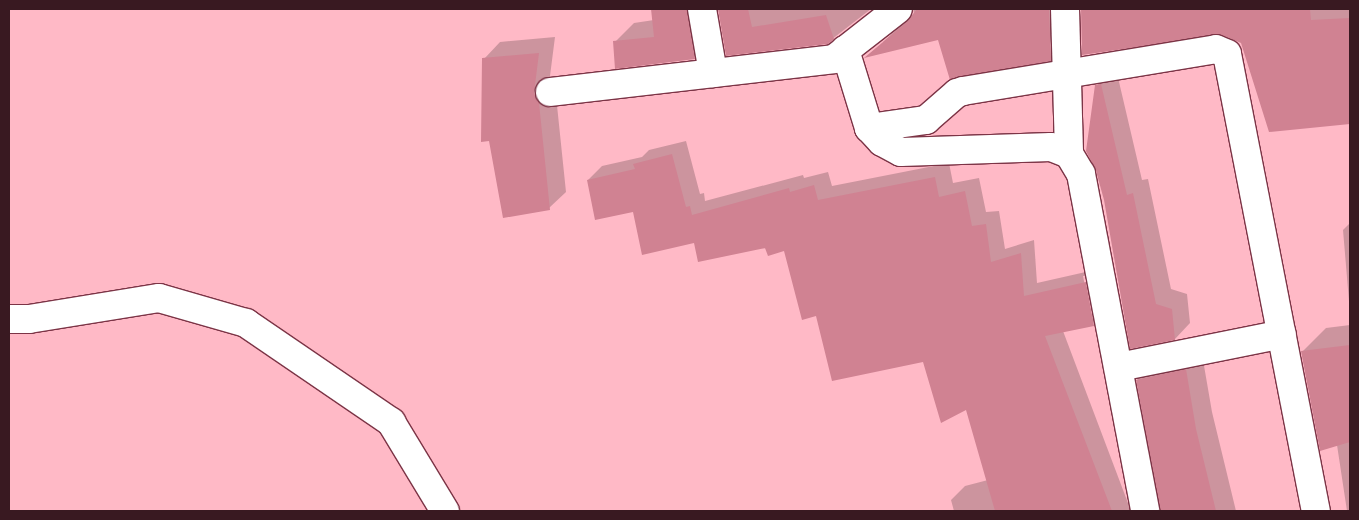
<!DOCTYPE html>
<style>
body{margin:0}
#map{position:relative;width:1359px;height:520px;overflow:hidden;background:#ffb9c6;font-family:"Alegreya Sans",sans-serif}
div>[style]{position:absolute}
[style*='--x']{left:calc(var(--x)*1px);top:calc(var(--y)*1px);width:calc(var(--w)*1px);rotate:calc(var(--a)*1deg)}
.shadow>*{inset:0;background:#0003}
.building>*{inset:0;background:#d08292}
.roads{filter:drop-shadow(1px 0 #7c3446) drop-shadow(-1px 0 #7c3446) drop-shadow(0 1px #7c3446) drop-shadow(0 -1px #7c3446)}
.street>*{height:28px;margin:-14px;padding:0 14px;transform-origin:14px;border-radius:14px;background:#fff}
span{translate:-50% -50%;white-space:nowrap;text-align:center;line-height:1.15;-webkit-text-stroke:4px #fdebed;paint-order:stroke}
.frame{position:absolute;inset:0;border:10px solid #391921;pointer-events:none}
</style>
<div id="map">
<div class="shadow">
<i style="clip-path:polygon(654px 9px,708px 9px,713px 39px,694px 58px,615px 42px,634px 23px,654px 20px)"></i>
<i style="clip-path:polygon(719px 9px,871px 9px,827px 43px,727px 54px)"></i>
<i style="clip-path:polygon(913px 9px,1069px 9px,1069px 40px,1050px 59px,939px 39px,886px 51px,883px 42px,914px 13px)"></i>
<i style="clip-path:polygon(1082px 9px,1350px 9px,1350px 123px,1270px 130px,1242px 42px,1214px 32px,1083px 54px)"></i>
<i style="clip-path:polygon(555px 37px,550px 76px,555px 86px,566px 192px,549px 208px,484px 59px,500px 42px)"></i>
<i style="clip-path:polygon(1116px 69px,1142px 180px,1148px 179px,1171px 289px,1187px 294px,1190px 323px,1175px 339px,1131px 347px,1097px 85px)"></i>
<i style="clip-path:polygon(evenodd,686px 141px,700px 194px,704px 193px,705px 201px,803px 175px,804px 178px,828px 172px,832px 186px,949px 163px,953px 183px,979px 178px,986px 212px,999px 211px,1005px 249px,1034px 240px,1037px 283px,1099px 269px,1107px 310px,1093px 324px,1063px 331px,1131px 511px,954px 511px,951px 500px,965px 486px,988px 480px,967px 408px,924px 361px,817px 315px,785px 250px,695px 242px,634px 210px,588px 180px,602px 166px,642px 157px,649px 150px,686px 141px,1083px 276px,1086px 276px,1093px 316px,1091px 316px,1083px 276px)"></i>
<i style="clip-path:polygon(1350px 223px,1350px 313px,1343px 230px)"></i>
<i style="clip-path:polygon(1350px 325px,1350px 511px,1347px 511px,1337px 445px,1302px 352px,1326px 328px)"></i>
<i style="clip-path:polygon(1202px 354px,1212px 412px,1236px 511px,1160px 511px,1137px 380px,1154px 363px)"></i>
</div>
<div class="building">
<i style="clip-path:polygon(651px 9px,687px 9px,695px 59px,615px 69px,613px 41px,654px 37px)"></i>
<i style="clip-path:polygon(718px 9px,748px 9px,752px 27px,826px 15px,834px 39px,828px 44px,726px 56px)"></i>
<i style="clip-path:polygon(917px 9px,1049px 9px,1051px 61px,950px 80px,938px 40px,864px 58px,908px 21px)"></i>
<i style="clip-path:polygon(1081px 9px,1310px 9px,1311px 20px,1350px 18px,1350px 124px,1269px 132px,1241px 43px,1222px 35px,1082px 55px)"></i>
<i style="clip-path:polygon(539px 53px,534px 93px,539px 103px,550px 210px,503px 218px,489px 141px,481px 142px,482px 58px)"></i>
<i style="clip-path:polygon(1101px 84px,1127px 195px,1133px 193px,1156px 304px,1172px 309px,1175px 340px,1130px 349px,1104px 200px,1096px 171px,1086px 151px,1095px 85px)"></i>
<i style="clip-path:polygon(672px 154px,686px 207px,690px 206px,692px 215px,789px 188px,790px 192px,814px 185px,818px 200px,935px 177px,939px 197px,965px 191px,972px 226px,986px 224px,991px 262px,1021px 253px,1024px 296px,1086px 282px,1094px 326px,1045px 336px,1112px 511px,995px 511px,966px 410px,941px 423px,923px 362px,832px 381px,816px 316px,802px 320px,784px 251px,768px 256px,765px 248px,698px 262px,694px 243px,642px 255px,633px 212px,595px 220px,587px 180px,635px 169px,633px 164px)"></i>
<i style="clip-path:polygon(1350px 345px,1350px 442px,1320px 451px,1301px 351px)"></i>
<i style="clip-path:polygon(1186px 369px,1196px 429px,1216px 511px,1160px 511px,1136px 380px)"></i>
</div>
<div class="roads">
<div class="street">
<i style="--x:702;--y:9;--w:65;--a:80.2"></i>
<i style="--x:1065;--y:9;--w:145;--a:88.4"></i>
<i style="--x:845;--y:50;--w:82;--a:72.9"></i>
<i style="--x:869;--y:128;--w:19;--a:47"></i>
<i style="--x:882;--y:142;--w:21;--a:28"></i>
<i style="--x:901;--y:152;--w:150;--a:-1.9"></i>
<i style="--x:1051;--y:147;--w:19;--a:21"></i>
<i style="--x:1069;--y:154;--w:23;--a:59"></i>
<i style="--x:1081;--y:174;--w:343;--a:79.2"></i>
<i style="--x:550;--y:92;--w:286;--a:-6.6"></i>
<i style="--x:834;--y:59;--w:81;--a:-38"></i>
<i style="--x:869;--y:128;--w:58;--a:-8"></i>
<i style="--x:926;--y:120;--w:41;--a:-41.1"></i>
<i style="--x:957;--y:93;--w:6;--a:-18"></i>
<i style="--x:963;--y:91;--w:256;--a:-9.4"></i>
<i style="--x:1216;--y:49;--w:12;--a:24"></i>
<i style="--x:1227;--y:54;--w:466;--a:79"></i>
<i style="--x:9;--y:319;--w:20;--a:0"></i>
<i style="--x:29;--y:319;--w:132;--a:-9.2"></i>
<i style="--x:159;--y:298;--w:91;--a:16"></i>
<i style="--x:246;--y:323;--w:176;--a:34.3"></i>
<i style="--x:391;--y:422;--w:104;--a:58.8"></i>
<i style="--x:1119;--y:367;--w:166;--a:-11.4"></i>
</div>
</div>
<div class="frame"></div>
</div>
